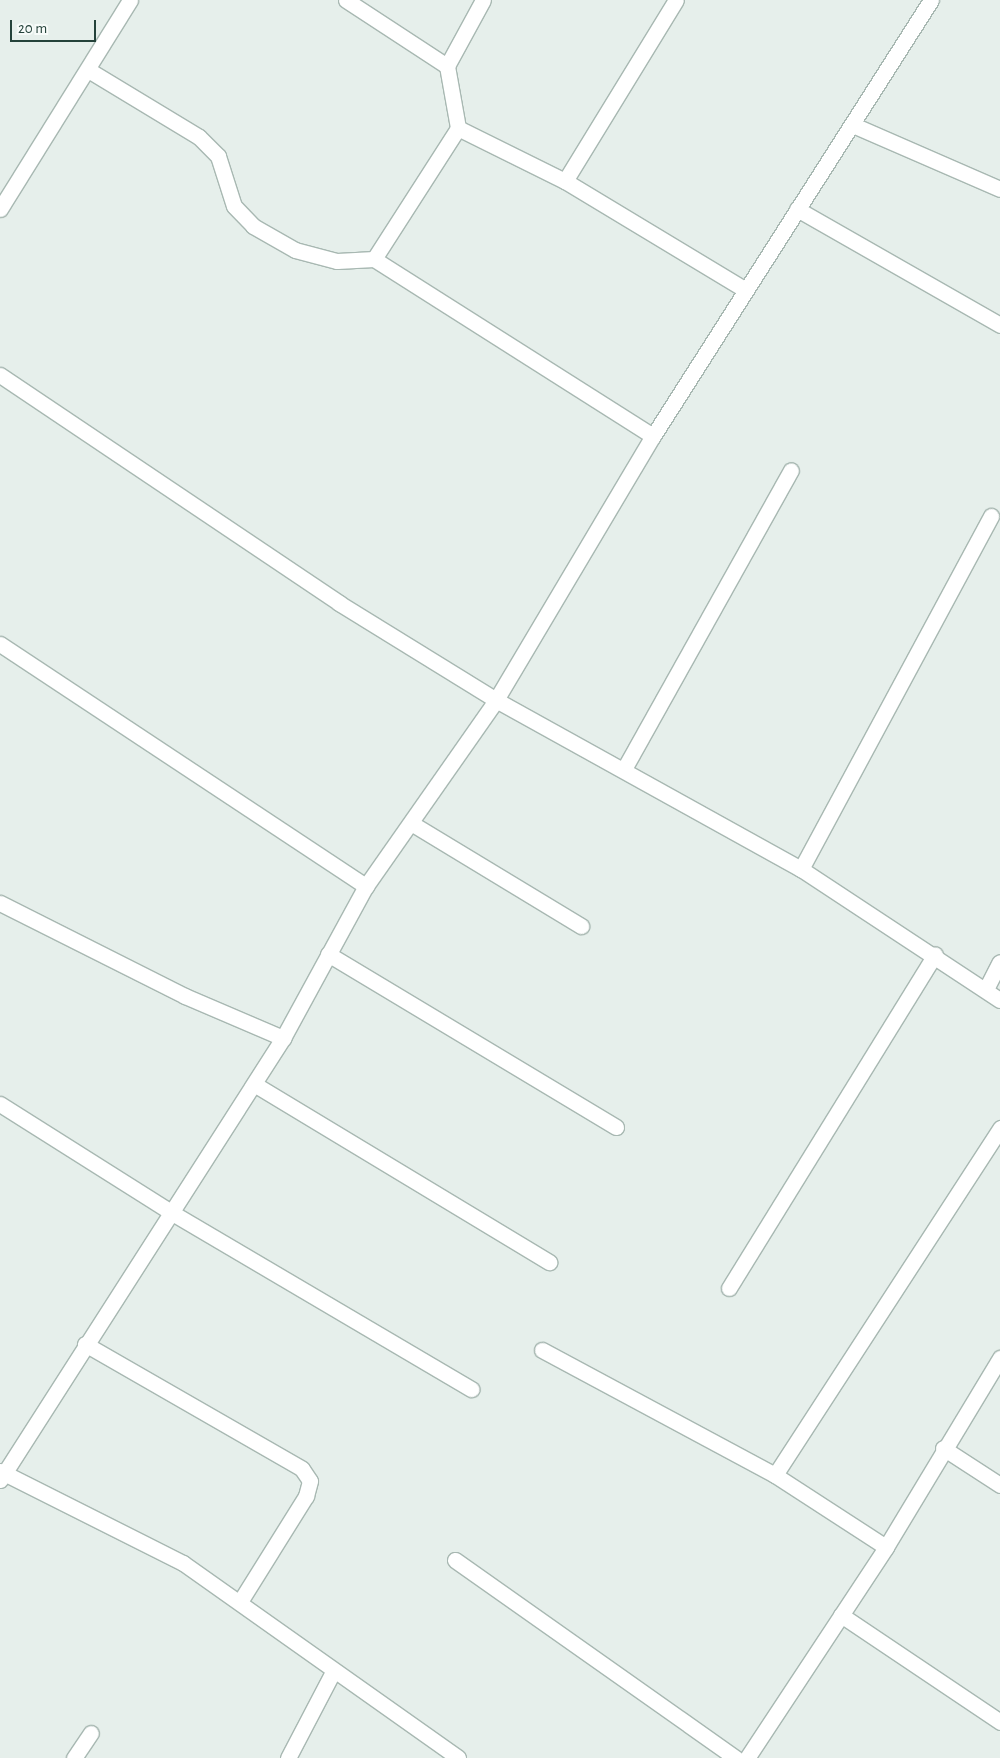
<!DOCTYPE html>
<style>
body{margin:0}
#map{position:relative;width:1000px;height:1758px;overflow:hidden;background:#e6efeb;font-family:"Alegreya Sans",sans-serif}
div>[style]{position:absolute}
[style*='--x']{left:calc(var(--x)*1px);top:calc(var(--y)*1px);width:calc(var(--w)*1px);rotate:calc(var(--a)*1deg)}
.roads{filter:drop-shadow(1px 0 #a8b8b2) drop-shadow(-1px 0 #a8b8b2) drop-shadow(0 1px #a8b8b2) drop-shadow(0 -1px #a8b8b2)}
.street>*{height:15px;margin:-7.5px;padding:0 7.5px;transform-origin:7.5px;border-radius:7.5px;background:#fff}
.secondary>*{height:15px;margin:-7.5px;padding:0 7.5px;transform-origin:7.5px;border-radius:7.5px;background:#fff}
span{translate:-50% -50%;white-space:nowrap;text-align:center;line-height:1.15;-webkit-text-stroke:5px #f7fbf9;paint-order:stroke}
.scale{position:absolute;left:10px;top:20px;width:86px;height:22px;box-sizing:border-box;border:2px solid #24423a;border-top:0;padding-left:6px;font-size:15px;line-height:18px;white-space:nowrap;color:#24423a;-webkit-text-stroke:4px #f7fbf9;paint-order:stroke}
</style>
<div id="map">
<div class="roads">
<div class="street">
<i style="--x:346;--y:0;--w:121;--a:33.2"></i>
<i style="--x:447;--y:66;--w:63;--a:79.9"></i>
<i style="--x:458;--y:128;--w:119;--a:26.4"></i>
<i style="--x:565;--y:181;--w:211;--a:31.1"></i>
<i style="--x:447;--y:66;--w:75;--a:-61.4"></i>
<i style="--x:90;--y:71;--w:127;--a:31.2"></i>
<i style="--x:199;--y:137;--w:27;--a:45"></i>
<i style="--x:218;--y:156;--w:52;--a:72.3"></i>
<i style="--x:234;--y:206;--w:28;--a:46"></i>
<i style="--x:253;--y:226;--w:48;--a:29.7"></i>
<i style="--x:295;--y:250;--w:43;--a:14.7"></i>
<i style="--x:337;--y:261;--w:37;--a:-3"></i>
<i style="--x:374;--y:259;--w:156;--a:-57.3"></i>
<i style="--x:853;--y:125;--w:160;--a:23.5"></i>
<i style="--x:565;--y:181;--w:212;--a:-58.5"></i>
<i style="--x:0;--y:209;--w:246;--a:-58.1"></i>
<i style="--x:797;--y:209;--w:234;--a:29.7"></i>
<i style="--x:374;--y:259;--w:330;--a:32.4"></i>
<i style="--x:0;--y:375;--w:409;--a:33.9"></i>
<i style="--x:339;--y:603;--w:185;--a:31.7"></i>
<i style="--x:496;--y:700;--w:349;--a:29"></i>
<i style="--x:801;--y:869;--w:238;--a:33.4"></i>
<i style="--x:0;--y:644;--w:439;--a:33.5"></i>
<i style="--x:624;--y:769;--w:342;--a:-60.8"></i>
<i style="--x:411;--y:823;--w:199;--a:31.2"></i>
<i style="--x:801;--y:869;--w:401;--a:-61.7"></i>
<i style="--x:0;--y:903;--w:207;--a:26.7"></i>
<i style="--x:185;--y:996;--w:107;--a:23.2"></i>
<i style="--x:328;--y:954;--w:336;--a:31"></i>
<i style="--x:986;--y:989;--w:30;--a:-63"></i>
<i style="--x:254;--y:1084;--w:345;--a:31.1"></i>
<i style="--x:0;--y:1104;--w:200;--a:32.3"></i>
<i style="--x:169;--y:1211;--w:351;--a:30.5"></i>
<i style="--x:729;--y:1288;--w:392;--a:-58.3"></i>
<i style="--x:85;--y:1344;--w:250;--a:29.9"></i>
<i style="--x:302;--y:1469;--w:14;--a:56"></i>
<i style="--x:310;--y:1481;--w:16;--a:105"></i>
<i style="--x:306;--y:1496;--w:123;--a:122"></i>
<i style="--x:542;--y:1350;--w:264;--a:28.2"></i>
<i style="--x:775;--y:1475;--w:132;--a:33"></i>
<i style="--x:943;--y:1448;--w:68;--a:33"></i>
<i style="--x:0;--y:1471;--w:205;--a:26.7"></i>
<i style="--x:183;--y:1563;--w:337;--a:35.3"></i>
<i style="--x:775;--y:1475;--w:414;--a:-57"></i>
<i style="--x:0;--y:1480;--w:525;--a:-57.37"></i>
<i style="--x:283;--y:1038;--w:173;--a:-61.4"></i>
<i style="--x:366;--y:886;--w:227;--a:-55"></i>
<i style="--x:496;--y:700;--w:307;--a:-59.3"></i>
<i style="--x:653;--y:436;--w:517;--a:-57.48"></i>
<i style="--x:455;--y:1560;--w:344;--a:35.2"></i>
<i style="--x:841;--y:1615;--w:192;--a:33.9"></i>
<i style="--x:74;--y:1758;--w:30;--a:-56"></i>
<i style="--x:288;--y:1758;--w:97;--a:-62.4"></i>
</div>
<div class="secondary">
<i style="--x:747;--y:1758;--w:253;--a:-56.6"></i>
<i style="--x:886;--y:1547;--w:221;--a:-58.9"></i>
</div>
</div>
<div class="scale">20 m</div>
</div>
